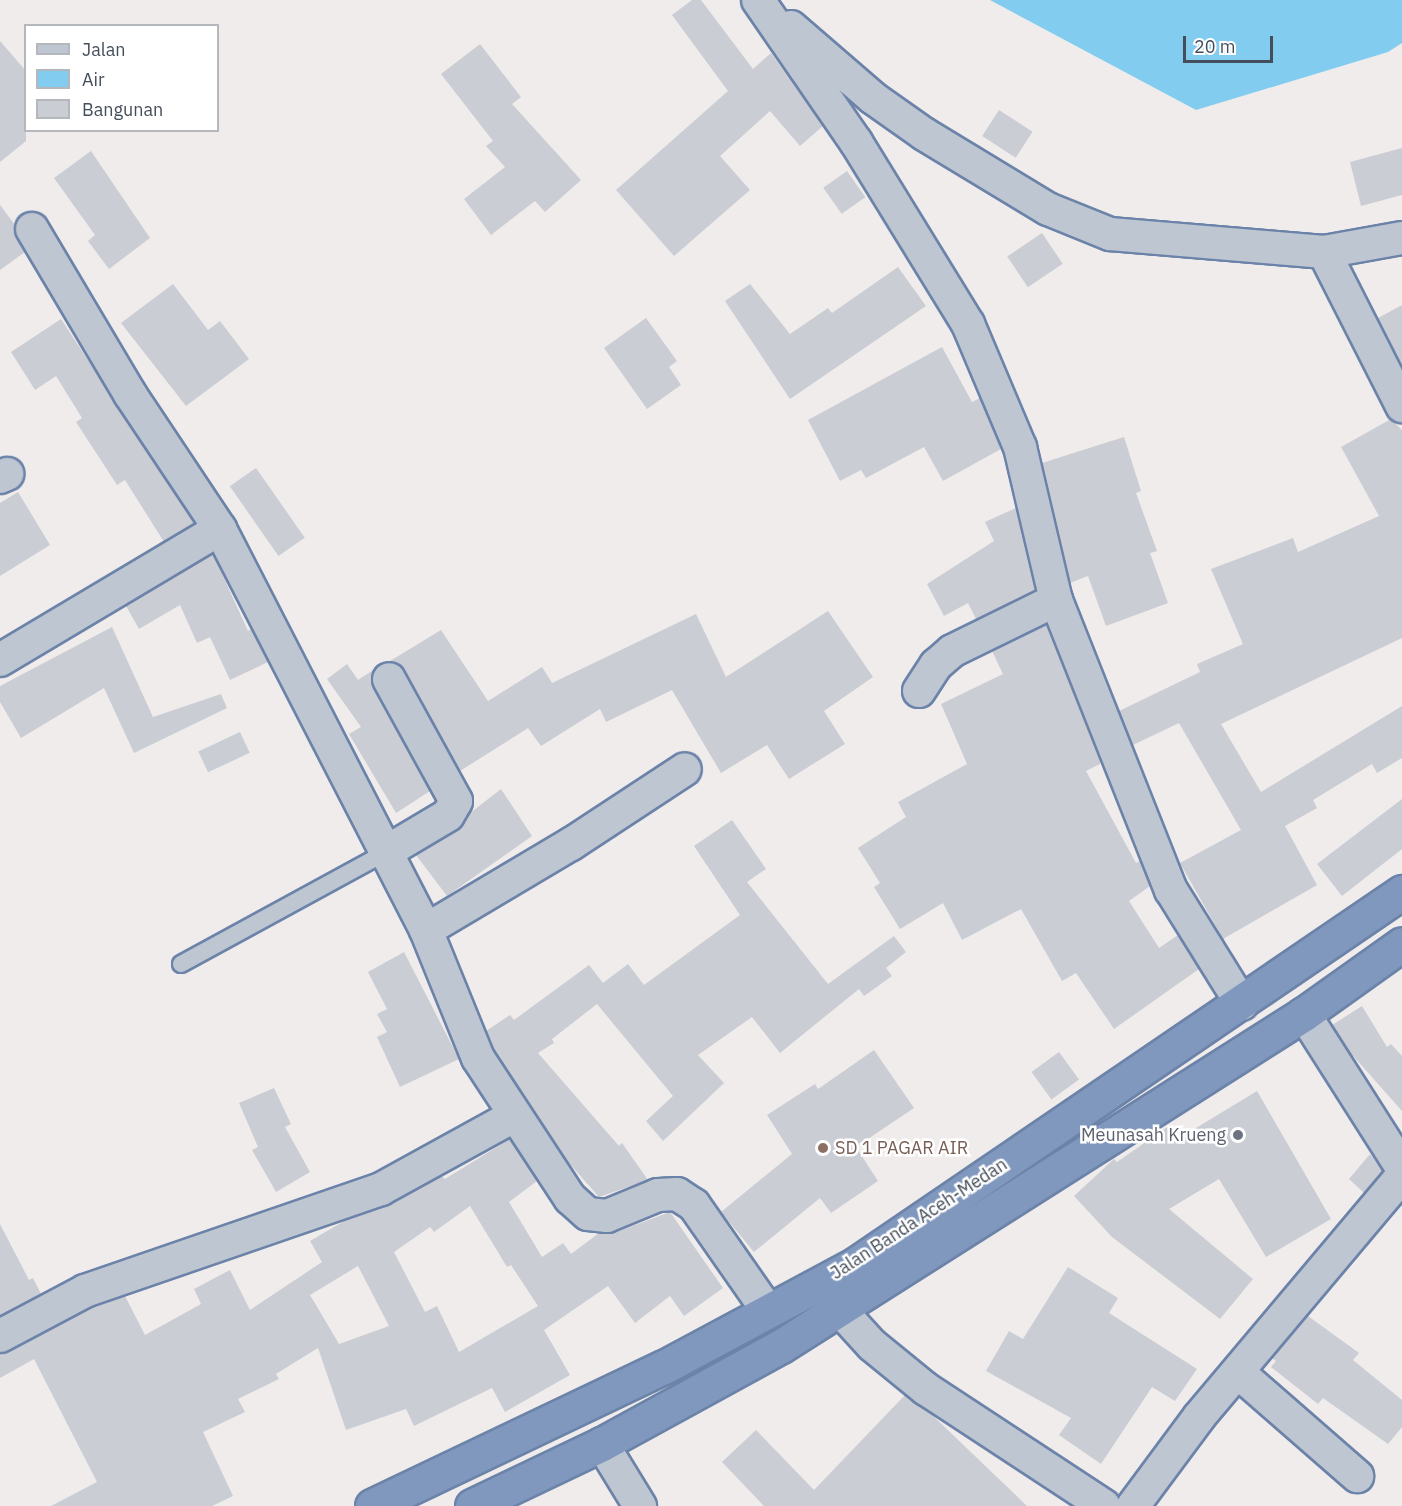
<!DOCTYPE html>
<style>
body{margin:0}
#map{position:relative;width:1402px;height:1506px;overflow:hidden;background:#efeceb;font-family:"IBM Plex Sans",sans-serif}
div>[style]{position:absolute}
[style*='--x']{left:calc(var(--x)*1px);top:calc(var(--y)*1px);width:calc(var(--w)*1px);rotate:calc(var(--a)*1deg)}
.water>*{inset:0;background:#82cdef}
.building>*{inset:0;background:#cbcdd4;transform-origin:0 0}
.roads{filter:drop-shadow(2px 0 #6c83a9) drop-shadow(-2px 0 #6c83a9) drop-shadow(0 2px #6c83a9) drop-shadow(0 -2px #6c83a9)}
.lane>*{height:16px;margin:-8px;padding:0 8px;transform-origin:8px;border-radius:8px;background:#bec6d2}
.street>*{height:32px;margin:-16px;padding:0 16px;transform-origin:16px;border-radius:16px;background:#bec6d2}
.highway>*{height:33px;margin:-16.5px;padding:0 16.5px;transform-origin:16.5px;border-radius:16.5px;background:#8198be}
.dots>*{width:16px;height:16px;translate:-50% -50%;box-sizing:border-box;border:3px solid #fff;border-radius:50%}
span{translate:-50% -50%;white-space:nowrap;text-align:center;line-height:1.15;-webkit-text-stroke:5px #fff;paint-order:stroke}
.worship-label{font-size:18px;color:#5b616d}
.right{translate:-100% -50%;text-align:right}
.education-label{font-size:18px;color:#785e54}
.left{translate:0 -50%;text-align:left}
.street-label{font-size:18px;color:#444d5a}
.legend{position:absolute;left:24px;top:24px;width:195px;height:108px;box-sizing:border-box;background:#fff;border:2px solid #b4b8bd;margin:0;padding:8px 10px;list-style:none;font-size:18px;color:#444d5a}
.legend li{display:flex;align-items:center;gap:12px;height:30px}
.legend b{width:30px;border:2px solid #b4b8bd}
.scale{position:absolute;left:1183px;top:36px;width:90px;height:27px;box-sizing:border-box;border:3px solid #444d5a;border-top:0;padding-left:8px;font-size:18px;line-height:21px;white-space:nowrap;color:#444d5a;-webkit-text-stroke:4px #fff;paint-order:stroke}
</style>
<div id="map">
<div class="water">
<i style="clip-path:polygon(990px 0,1402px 0,1402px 43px,1388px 52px,1196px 110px)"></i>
</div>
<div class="building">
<i style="clip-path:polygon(692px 0,701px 0,753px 69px,771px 53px,823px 126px,800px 146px,770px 111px,720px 156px,750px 190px,674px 256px,616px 190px,728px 91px,672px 15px)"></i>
<i style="clip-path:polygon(0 41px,26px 71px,26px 141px,0 162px)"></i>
<i style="clip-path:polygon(480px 44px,521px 97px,512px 104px,581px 180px,545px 212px,535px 201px,491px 235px,464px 199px,505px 167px,486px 146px,493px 141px,441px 74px)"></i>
<i style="left:999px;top:110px;width:40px;height:31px;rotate:33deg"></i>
<i style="clip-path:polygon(1402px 148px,1402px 195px,1361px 206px,1350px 162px)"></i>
<i style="clip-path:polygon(91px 151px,150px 238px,109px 269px,88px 241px,95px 235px,54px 178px)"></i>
<i style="left:847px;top:171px;width:32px;height:29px;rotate:55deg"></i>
<i style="clip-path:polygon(0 205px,15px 225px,25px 252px,0 270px)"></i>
<i style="left:1042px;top:233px;width:37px;height:42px;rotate:56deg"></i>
<i style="clip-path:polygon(898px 267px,926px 306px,790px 399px,725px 301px,750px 284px,790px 334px,828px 308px,832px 313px)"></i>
<i style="clip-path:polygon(173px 284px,208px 330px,220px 321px,249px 359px,186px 406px,121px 323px)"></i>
<i style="clip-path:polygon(1402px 305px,1402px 366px,1378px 318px)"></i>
<i style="clip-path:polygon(646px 318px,677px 361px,669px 367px,681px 385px,647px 409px,604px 348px)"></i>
<i style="clip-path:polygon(61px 319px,195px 523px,164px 542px,125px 480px,117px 485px,76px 422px,82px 418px,56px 376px,35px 390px,11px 352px)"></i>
<i style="clip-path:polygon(942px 347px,972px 402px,980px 398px,1001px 449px,943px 481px,924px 447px,866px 478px,861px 470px,840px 481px,808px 420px)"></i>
<i style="clip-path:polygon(1391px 419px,1402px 430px,1402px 638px,1221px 724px,1261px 792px,1402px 706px,1402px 758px,1377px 773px,1372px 764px,1313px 800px,1317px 808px,1285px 826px,1317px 885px,1223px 939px,1180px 863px,1241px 830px,1179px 723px,1133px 745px,1119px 711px,1200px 672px,1197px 664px,1243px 644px,1211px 569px,1293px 538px,1298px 552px,1379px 516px,1341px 447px)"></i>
<i style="clip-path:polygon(1124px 437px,1141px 491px,1136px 493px,1157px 551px,1150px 553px,1168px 603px,1106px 626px,1088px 576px,1070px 583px,1042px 463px)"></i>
<i style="left:256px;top:468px;width:85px;height:32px;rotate:55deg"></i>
<i style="clip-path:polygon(18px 492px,50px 545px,0 576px,0 503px)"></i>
<i style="clip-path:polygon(1016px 508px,1035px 590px,976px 619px,968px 603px,944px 616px,927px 584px,994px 541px,985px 522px)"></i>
<i style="clip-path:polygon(213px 554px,248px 631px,251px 629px,268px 662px,230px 680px,210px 637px,197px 643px,180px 605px,139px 629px,126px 606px)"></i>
<i style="clip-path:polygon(828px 611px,873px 677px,824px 711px,845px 744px,789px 779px,767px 745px,721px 773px,672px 690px,606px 722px,600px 709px,541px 746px,528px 728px,460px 771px,405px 670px,390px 661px,441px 630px,488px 701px,542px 667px,552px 683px,696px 614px,726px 677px)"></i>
<i style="clip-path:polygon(1046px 625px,1100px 760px,1100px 764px,1086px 771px,1136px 863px,1140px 861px,1150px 886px,1129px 901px,1159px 948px,1178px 935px,1199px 969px,1114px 1029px,1076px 973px,1062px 981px,1021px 909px,962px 940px,943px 903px,900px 929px,874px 887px,880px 883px,858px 848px,906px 817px,898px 802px,967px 764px,941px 704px,1003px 674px,992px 651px)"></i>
<i style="clip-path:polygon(112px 627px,153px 717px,221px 694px,227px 708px,134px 753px,104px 688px,21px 738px,0 702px,0 686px)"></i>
<i style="clip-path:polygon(347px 664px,358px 680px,375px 669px,373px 688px,430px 791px,396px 813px,349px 734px,361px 727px,327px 679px)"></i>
<i style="left:240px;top:732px;width:23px;height:46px;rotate:65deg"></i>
<i style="clip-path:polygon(501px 789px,532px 836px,447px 896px,416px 855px,457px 830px,470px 813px)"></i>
<i style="clip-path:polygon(1402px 799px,1402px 849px,1342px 896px,1317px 864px)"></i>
<i style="clip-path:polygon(732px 820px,766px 869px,747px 882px,828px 984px,894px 936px,906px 952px,886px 968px,892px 976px,864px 996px,859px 989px,780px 1053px,752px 1017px,698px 1055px,724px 1083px,663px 1141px,646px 1121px,673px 1096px,597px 1004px,552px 1039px,554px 1043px,538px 1053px,619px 1146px,622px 1143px,648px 1180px,599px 1197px,568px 1162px,494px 1050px,486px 1031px,510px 1015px,514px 1020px,589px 965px,603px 983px,628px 964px,644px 985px,740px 915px,694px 846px)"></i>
<i style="clip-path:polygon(404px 952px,459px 1059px,400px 1087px,377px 1037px,387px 1032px,377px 1014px,387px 1009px,368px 972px)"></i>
<i style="clip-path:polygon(1362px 1006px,1387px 1047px,1391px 1044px,1402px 1056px,1402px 1111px,1347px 1049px,1332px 1025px)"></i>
<i style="clip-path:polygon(874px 1050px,914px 1108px,856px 1147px,878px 1181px,831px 1213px,820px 1198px,754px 1252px,721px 1212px,792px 1154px,767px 1115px,815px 1084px,818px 1089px)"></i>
<i style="left:1059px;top:1052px;width:34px;height:34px;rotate:54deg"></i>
<i style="clip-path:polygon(274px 1088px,291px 1124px,285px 1127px,310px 1172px,276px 1192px,252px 1150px,258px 1147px,239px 1103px)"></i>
<i style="clip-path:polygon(1257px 1091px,1331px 1219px,1266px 1257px,1219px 1179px,1169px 1209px,1253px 1279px,1220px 1319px,1112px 1237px,1074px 1196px,1114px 1159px,1117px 1162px,1169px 1126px,1178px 1139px)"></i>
<i style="clip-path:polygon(evenodd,510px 1139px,537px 1181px,509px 1202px,542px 1257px,563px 1243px,571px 1254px,599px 1233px,614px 1233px,670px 1212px,723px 1288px,684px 1316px,670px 1296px,635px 1323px,608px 1286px,544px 1330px,570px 1375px,505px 1412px,492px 1388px,414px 1426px,406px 1409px,346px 1430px,318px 1348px,276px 1374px,279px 1379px,238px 1399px,245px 1412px,203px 1432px,233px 1496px,212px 1506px,51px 1506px,97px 1482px,34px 1359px,0 1378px,0 1354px,92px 1308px,125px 1296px,145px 1335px,201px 1304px,194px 1289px,230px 1270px,250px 1310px,322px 1262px,310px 1241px,346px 1220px,390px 1205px,442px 1176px,445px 1179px,510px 1139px,470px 1206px,507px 1267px,511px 1265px,538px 1306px,459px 1352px,437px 1306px,425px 1312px,394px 1252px,430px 1227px,434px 1232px,470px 1206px,510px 1139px,358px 1266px,389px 1326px,339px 1344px,310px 1295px,358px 1266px)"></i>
<i style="clip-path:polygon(1370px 1154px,1383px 1171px,1364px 1193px,1349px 1179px)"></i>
<i style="clip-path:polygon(0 1224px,29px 1280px,33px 1278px,41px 1294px,0 1316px)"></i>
<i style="clip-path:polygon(1068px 1267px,1118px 1298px,1109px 1313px,1197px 1369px,1175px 1401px,1152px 1387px,1101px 1464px,1059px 1435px,1071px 1418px,986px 1371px,1009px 1331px,1023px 1339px)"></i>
<i style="clip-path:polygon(1308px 1316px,1359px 1353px,1353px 1360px,1402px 1400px,1402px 1427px,1388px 1444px,1323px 1398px,1318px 1404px,1271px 1367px,1276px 1361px,1272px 1358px)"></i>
<i style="clip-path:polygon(905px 1395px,930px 1413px,1027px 1506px,764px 1506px,722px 1462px,756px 1430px,814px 1490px)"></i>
</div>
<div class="roads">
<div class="lane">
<i style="--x:181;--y:964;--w:234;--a:-28.6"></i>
</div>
<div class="street">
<i style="--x:758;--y:0;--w:173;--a:55.4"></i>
<i style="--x:856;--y:142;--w:214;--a:58.4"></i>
<i style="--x:968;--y:324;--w:134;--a:67.1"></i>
<i style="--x:1020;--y:447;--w:157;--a:76.8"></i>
<i style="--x:1056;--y:600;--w:312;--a:68.4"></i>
<i style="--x:1171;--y:890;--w:134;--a:58.1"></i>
<i style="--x:791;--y:27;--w:108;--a:40.9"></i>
<i style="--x:873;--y:98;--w:62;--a:35.2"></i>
<i style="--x:924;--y:134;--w:145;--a:31.2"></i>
<i style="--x:1048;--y:209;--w:67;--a:22"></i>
<i style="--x:1110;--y:234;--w:215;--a:4.8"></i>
<i style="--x:1324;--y:252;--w:79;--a:-10.2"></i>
<i style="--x:1324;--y:252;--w:173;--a:63.1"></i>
<i style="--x:0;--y:477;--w:8;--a:-23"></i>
<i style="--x:220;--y:529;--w:451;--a:62.8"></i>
<i style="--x:426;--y:930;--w:138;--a:67.9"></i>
<i style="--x:478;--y:1058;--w:168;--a:56.7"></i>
<i style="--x:570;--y:1198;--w:24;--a:42"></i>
<i style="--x:588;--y:1214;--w:19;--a:6"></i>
<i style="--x:607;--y:1216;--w:55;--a:-22.4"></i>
<i style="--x:658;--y:1195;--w:19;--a:-3"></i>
<i style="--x:677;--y:1194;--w:20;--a:33"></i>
<i style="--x:694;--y:1205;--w:129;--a:55.1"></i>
<i style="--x:0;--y:660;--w:256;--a:-30.8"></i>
<i style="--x:220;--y:529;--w:162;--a:-123.7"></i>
<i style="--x:130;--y:394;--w:192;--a:-120.7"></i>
<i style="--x:919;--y:691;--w:31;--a:-57"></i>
<i style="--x:936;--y:665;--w:21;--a:-41"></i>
<i style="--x:952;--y:651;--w:116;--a:-26.1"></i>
<i style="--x:386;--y:852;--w:72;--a:-30.8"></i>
<i style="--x:448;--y:815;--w:16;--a:-60"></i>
<i style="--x:456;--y:801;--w:139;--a:-118.8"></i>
<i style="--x:426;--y:930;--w:169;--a:-30.7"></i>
<i style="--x:571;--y:844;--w:136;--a:-33.3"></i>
<i style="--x:1304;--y:1014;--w:183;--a:57.5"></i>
<i style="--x:840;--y:1310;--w:47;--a:47.6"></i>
<i style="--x:872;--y:1345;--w:70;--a:39.2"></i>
<i style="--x:926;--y:1389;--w:213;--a:33.3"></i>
<i style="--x:0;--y:1336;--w:96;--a:-27.9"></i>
<i style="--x:85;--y:1291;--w:313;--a:-19"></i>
<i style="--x:381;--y:1189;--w:152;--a:-28.8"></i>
<i style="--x:1239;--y:1373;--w:157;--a:41.1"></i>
<i style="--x:602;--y:1444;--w:73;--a:58.5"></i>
<i style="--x:1133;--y:1506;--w:111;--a:-53.4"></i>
<i style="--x:1199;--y:1417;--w:315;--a:-49.9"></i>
</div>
<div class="highway">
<i style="--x:372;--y:1506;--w:323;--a:-25.5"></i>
<i style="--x:664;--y:1367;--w:218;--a:-28.2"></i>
<i style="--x:856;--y:1264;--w:661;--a:-34.27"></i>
<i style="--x:472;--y:1506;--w:144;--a:-25.5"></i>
<i style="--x:602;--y:1444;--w:204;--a:-28.7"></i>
<i style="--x:781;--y:1346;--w:619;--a:-32.41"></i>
<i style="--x:1304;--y:1014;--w:120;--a:-35.5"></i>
</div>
</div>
<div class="dots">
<i style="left:1238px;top:1135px;background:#6b7280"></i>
<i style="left:823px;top:1148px;background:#8d6e63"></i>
</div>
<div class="worship-label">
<span class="right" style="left:1226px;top:1135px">Meunasah Krueng</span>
</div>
<div class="education-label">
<span class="left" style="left:835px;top:1148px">SD 1 PAGAR AIR</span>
</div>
<div class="street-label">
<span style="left:919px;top:1219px;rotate:-33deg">Jalan Banda Aceh-Medan</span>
</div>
<ul class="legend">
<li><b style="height:8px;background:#bec6d2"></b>Jalan</li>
<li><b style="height:16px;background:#82cdef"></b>Air</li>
<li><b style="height:16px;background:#cbcdd4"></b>Bangunan</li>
</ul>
<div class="scale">20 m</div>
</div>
